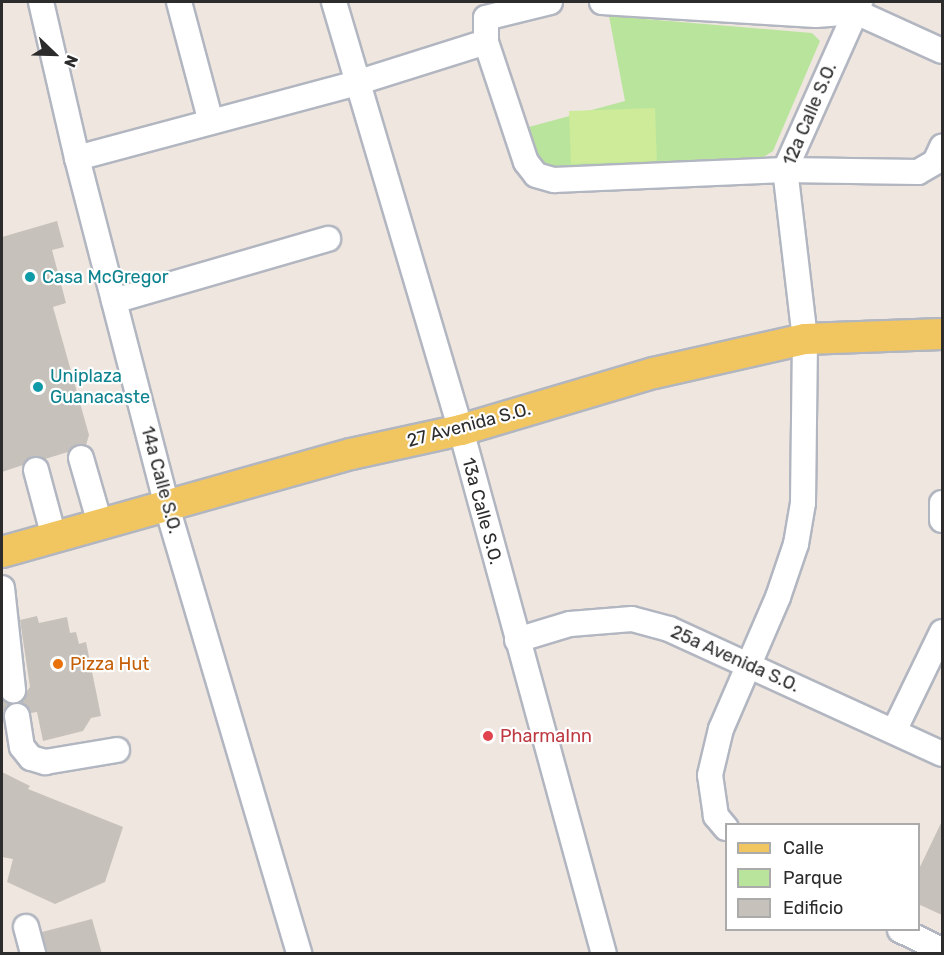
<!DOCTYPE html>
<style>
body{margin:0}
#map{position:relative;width:944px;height:955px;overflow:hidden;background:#eee6df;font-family:Rubik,sans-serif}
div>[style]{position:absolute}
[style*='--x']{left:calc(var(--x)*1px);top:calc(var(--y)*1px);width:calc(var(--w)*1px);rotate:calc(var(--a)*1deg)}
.green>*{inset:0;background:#b9e49c}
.pitch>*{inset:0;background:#cdeb98;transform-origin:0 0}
.building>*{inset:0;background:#c6c1ba}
.minor-tunnel>*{height:24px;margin-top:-12px;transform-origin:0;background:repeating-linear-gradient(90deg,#c7c1bb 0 24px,transparent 0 36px)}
.roads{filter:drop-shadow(2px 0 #b2b6c0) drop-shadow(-2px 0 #b2b6c0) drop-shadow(0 2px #b2b6c0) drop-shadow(0 -2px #b2b6c0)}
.minor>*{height:24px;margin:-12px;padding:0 12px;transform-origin:12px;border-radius:12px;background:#fff}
.major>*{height:30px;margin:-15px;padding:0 15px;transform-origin:15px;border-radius:15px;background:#f1c661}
.dots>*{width:16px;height:16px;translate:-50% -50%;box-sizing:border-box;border:3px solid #fff;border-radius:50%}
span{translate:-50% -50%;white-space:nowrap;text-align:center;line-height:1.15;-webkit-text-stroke:4.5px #fff;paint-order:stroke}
.street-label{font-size:18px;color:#2c2c2c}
.culture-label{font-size:18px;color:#0d838f}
.left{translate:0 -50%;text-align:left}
.food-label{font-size:18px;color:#c56008}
.health-label{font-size:18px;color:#be3a42}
.frame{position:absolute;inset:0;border:3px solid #2c2c2c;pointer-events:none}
.legend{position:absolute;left:725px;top:823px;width:195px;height:108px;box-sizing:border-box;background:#fff;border:2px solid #ababab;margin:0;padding:8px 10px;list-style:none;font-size:18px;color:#2c2c2c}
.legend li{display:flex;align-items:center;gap:12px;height:30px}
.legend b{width:30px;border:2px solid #ababab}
.north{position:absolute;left:24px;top:24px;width:60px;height:60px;-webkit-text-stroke:4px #fff;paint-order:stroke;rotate:113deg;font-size:16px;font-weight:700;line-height:24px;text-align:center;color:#2c2c2c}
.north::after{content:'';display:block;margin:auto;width:21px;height:27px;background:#2c2c2c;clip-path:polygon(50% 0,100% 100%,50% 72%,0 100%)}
</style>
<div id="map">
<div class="green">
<i style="clip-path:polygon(609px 16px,812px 33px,820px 41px,773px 151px,748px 167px,542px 173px,525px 128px,625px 101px)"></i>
</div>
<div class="pitch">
<i style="left:655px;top:108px;width:53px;height:86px;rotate:88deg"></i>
</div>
<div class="building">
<i style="clip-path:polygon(57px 221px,64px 247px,52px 250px,66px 303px,53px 307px,89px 435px,86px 445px,77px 445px,68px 452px,45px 459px,32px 456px,23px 465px,2px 472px,2px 237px)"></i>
<i style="clip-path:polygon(37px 616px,39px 623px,67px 617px,70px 633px,76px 632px,79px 644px,86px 642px,101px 716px,91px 718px,83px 731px,43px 741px,37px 712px,31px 713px,19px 702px,30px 687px,20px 620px)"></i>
<i style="clip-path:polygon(2px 772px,30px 786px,28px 789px,123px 827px,105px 882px,55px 904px,7px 882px,13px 859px,2px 857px)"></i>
<i style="clip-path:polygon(942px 821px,942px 915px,918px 904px,918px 871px)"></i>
<i style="clip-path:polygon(92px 919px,102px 954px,47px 954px,42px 932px)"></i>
</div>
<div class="minor-tunnel">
<i style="--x:2;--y:705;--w:13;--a:-13"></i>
</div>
<div class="roads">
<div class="minor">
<i style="--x:41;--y:2;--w:160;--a:77"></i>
<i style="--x:77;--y:158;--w:360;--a:75.5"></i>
<i style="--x:167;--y:507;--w:466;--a:73.5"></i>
<i style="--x:179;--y:2;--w:124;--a:75.1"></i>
<i style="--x:334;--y:2;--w:446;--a:73.5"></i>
<i style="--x:461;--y:430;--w:543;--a:74.74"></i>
<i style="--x:550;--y:2;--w:66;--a:166"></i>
<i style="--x:486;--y:18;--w:24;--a:90"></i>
<i style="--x:486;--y:42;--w:126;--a:71.6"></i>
<i style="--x:526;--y:162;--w:16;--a:52"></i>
<i style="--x:536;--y:175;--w:19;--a:16"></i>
<i style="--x:554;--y:180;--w:231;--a:-2.5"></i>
<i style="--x:785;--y:170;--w:133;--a:0.9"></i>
<i style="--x:918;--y:172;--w:20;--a:-30"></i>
<i style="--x:935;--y:162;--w:17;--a:-65"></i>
<i style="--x:602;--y:2;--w:214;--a:3.5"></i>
<i style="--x:816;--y:15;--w:40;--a:-4.3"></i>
<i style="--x:856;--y:12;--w:94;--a:24.4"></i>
<i style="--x:77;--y:158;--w:289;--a:-15"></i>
<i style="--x:356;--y:83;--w:136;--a:-17.5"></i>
<i style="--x:114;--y:301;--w:223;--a:-16.2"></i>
<i style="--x:81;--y:458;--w:69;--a:73.9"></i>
<i style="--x:36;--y:470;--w:69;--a:75"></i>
<i style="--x:942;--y:503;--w:17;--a:90"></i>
<i style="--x:2;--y:588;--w:103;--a:83.8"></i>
<i style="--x:517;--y:640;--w:55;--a:-16.8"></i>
<i style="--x:570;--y:624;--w:62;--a:-4.6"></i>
<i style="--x:632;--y:619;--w:38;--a:15"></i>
<i style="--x:669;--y:629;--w:300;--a:24.6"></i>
<i style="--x:17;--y:716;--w:31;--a:81"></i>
<i style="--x:22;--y:747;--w:14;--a:51"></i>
<i style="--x:31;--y:758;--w:15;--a:16"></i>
<i style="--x:45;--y:762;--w:73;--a:-9.5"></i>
<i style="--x:894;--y:731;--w:110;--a:-64.1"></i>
<i style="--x:726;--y:828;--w:16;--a:-130"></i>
<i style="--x:716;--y:816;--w:41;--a:-98.3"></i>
<i style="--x:710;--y:775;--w:47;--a:-76.6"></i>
<i style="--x:721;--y:729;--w:144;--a:-66.6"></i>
<i style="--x:778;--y:597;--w:56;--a:-71.2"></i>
<i style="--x:796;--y:544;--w:42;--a:-80.3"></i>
<i style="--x:803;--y:503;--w:164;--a:-89.3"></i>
<i style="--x:805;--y:339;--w:170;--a:-96.7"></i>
<i style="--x:785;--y:170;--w:184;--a:-65.9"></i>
<i style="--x:26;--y:927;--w:28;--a:75"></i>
<i style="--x:900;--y:930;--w:47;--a:25.5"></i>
</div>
<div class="major">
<i style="--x:2;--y:552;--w:362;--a:-15.7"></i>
<i style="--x:351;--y:454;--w:113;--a:-12.3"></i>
<i style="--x:461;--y:430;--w:201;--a:-16.5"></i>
<i style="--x:654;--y:373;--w:155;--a:-12.7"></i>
<i style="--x:805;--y:339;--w:137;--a:-2.1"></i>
</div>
</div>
<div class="dots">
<i style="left:30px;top:277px;background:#0f9aa8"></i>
<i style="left:38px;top:387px;background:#0f9aa8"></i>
<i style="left:58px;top:664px;background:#e8710a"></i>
<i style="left:488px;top:736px;background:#e0444e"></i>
</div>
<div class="street-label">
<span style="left:810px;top:114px;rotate:-67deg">12a Calle S.O.</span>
<span style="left:469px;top:425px;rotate:-15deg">27 Avenida S.O.</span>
<span style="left:161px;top:480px;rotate:75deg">14a Calle S.O.</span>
<span style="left:482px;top:511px;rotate:75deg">13a Calle S.O.</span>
<span style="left:735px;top:659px;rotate:24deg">25a Avenida S.O.</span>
</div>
<div class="culture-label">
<span class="left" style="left:42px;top:277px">Casa McGregor</span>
<span class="left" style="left:50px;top:387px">Uniplaza<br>Guanacaste</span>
</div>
<div class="food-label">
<span class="left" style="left:70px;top:664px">Pizza Hut</span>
</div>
<div class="health-label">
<span class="left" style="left:500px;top:736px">PharmaInn</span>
</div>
<div class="frame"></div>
<ul class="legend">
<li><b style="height:8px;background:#f1c661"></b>Calle</li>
<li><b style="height:16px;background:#b9e49c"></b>Parque</li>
<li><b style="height:16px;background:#c6c1ba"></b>Edificio</li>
</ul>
<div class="north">N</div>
</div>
